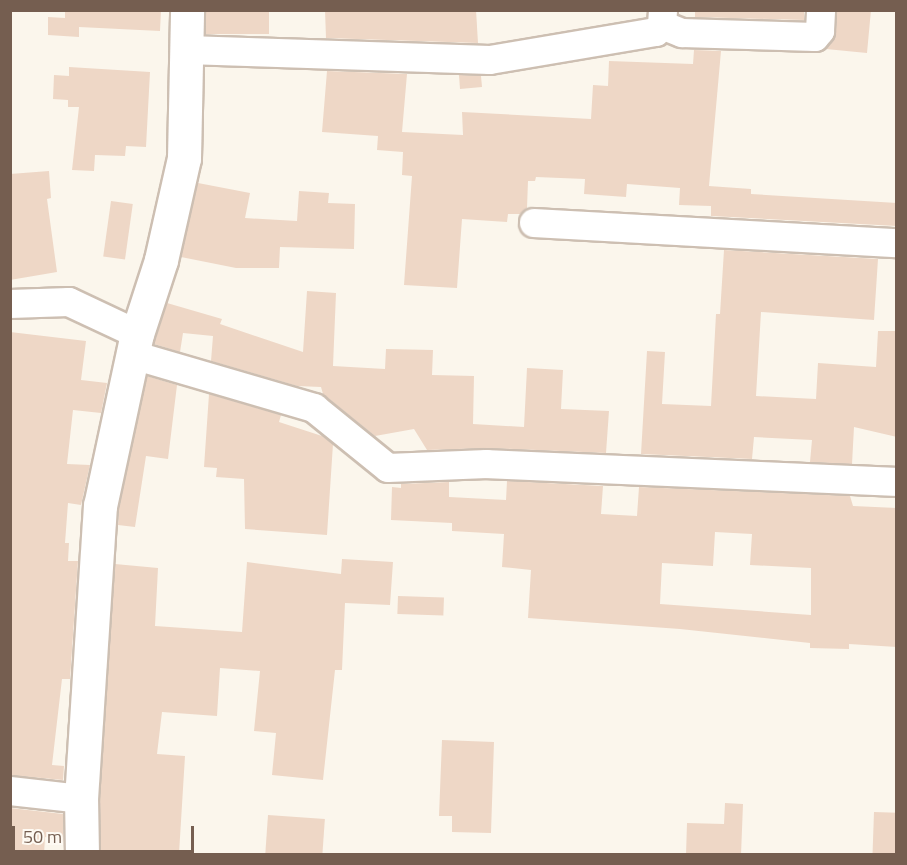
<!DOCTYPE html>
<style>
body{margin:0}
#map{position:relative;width:907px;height:865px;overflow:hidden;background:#fbf6ec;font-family:"Titillium Web",sans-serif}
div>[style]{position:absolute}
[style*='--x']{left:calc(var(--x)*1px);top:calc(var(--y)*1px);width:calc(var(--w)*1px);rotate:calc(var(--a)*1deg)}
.building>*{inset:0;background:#eed7c6;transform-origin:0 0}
.roads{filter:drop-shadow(2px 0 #cdbfb2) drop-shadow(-2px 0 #cdbfb2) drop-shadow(0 2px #cdbfb2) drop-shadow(0 -2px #cdbfb2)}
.minor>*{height:28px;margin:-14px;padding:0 14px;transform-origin:14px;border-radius:14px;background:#fff}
.secondary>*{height:33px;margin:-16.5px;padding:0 16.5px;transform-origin:16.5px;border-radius:16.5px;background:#fff}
span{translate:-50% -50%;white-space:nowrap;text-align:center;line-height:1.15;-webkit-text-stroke:4.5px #fefaf3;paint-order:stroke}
.frame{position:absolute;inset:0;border:12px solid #755e50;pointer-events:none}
.scale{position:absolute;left:12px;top:826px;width:182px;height:27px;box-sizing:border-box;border:3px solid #755e50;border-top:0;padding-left:8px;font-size:18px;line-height:21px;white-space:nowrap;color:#755e50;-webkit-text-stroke:4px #fefaf3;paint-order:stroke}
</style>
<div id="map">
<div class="building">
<i style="clip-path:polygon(65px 10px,161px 10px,160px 31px,79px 27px,79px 37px,48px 35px,48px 17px,65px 18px)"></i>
<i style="left:206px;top:10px;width:63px;height:24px"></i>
<i style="clip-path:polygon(325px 10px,476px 10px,478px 43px,326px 38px)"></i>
<i style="clip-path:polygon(695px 10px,804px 10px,804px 20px,695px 17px)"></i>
<i style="clip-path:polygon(837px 10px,871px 10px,867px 53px,826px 49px,836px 32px)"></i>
<i style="clip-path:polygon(694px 50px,721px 51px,709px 186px,751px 189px,751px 194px,897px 203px,897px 226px,711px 216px,711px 206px,679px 205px,680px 188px,627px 184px,626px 197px,584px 194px,585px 179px,536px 177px,535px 181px,528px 181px,527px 208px,520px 214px,508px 214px,507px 222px,462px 219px,457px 288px,404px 285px,412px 176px,402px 175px,403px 152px,377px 150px,378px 136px,322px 132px,327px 71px,407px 74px,402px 132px,463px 135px,462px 112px,591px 119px,593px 85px,608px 86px,609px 61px,693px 64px)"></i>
<i style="clip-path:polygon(69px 67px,150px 72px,146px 147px,126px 146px,125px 156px,95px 155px,94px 171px,72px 170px,79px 107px,68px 107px,68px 100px,53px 99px,54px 75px,69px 76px)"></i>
<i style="clip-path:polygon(459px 75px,481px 76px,482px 87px,460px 89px)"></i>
<i style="clip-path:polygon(49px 171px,51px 198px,47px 199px,57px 272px,10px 280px,10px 174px)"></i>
<i style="clip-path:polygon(198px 183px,250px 193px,245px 218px,297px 221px,299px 191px,329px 193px,328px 203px,355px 204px,354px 249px,280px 247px,279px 268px,236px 268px,181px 257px)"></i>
<i style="left:111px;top:201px;width:22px;height:56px;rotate:8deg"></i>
<i style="clip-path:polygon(724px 250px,878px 259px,874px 320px,761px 312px,756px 396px,816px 399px,818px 363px,876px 367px,878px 331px,897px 331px,897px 437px,854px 427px,852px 464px,810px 462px,812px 440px,754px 437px,752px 459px,641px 454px,647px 351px,665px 352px,662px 404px,711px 406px,716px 314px,720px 314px)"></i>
<i style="clip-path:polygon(307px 291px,336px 293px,333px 366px,385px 369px,386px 349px,433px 350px,432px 375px,474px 376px,473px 424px,524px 427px,527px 368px,563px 370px,561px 409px,609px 411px,606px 453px,488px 448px,427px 450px,414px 429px,375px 436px,323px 394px,321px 387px,297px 386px,211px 361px,213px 336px,183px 333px,180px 352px,154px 344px,167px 303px,222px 319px,220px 324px,303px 352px)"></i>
<i style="clip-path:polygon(10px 332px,86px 341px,81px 380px,107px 383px,101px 413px,73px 410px,67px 464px,90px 465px,81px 505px,68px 503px,65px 543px,69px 543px,68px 561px,78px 561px,70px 679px,62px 679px,52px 765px,64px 766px,63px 780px,10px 775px)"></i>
<i style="clip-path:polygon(147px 376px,177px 385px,168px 459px,146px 456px,135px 527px,118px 525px,119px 509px)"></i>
<i style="clip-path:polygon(209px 394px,281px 415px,279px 422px,322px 436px,333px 444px,327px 535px,245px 529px,244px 479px,216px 477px,217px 468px,204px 467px)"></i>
<i style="clip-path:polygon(evenodd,507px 481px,603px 486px,601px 514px,637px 516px,639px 487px,850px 496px,853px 506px,897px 508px,897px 647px,849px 644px,849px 649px,810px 648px,810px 643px,680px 629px,528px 618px,531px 570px,502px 567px,504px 534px,452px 531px,452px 523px,391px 520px,392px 487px,401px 488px,401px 484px,449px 482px,449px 497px,506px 500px,507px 481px,715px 532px,752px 534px,750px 565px,811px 568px,811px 615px,660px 604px,662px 563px,713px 566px,715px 532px)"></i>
<i style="clip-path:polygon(342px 559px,393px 562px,390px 605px,345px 603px,342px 670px,335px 670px,323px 780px,272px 775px,276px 733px,254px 731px,260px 671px,220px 668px,217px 716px,162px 712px,157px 754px,185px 756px,179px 854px,101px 852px,100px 799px,115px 564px,158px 568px,155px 626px,242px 632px,247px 562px,341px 574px)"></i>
<i style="left:398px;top:596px;width:46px;height:18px;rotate:2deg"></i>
<i style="clip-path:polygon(442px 740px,494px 742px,491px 833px,452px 832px,452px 816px,439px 816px)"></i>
<i style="clip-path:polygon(725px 803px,743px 804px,741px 855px,686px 855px,687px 823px,724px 824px)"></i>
<i style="clip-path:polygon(10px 808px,63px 814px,63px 842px,45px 837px,44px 855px,10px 855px)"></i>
<i style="left:874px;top:812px;width:23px;height:43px;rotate:2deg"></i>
<i style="left:268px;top:815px;width:57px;height:40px;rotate:4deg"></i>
</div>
<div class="roads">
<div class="minor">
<i style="--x:662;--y:25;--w:22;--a:22"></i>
<i style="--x:682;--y:33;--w:133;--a:1.7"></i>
<i style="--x:815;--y:37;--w:8;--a:-50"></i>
<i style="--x:820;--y:31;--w:21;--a:-87"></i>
<i style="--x:187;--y:50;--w:303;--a:1.9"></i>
<i style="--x:490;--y:60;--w:168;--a:-9.6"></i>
<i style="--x:656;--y:32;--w:9;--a:-49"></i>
<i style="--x:662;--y:25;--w:15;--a:-86"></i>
<i style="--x:534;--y:223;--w:363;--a:3.2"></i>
<i style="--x:10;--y:304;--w:59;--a:-1.9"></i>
<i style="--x:69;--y:302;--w:75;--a:25.2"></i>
<i style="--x:133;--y:355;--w:189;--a:16.3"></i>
<i style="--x:314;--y:408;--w:95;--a:39"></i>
<i style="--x:388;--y:468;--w:99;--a:-2.3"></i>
<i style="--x:487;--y:464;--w:409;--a:2.5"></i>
<i style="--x:10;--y:791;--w:71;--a:6.4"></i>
</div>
<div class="secondary">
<i style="--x:82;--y:854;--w:55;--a:-91"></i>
<i style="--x:81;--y:799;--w:294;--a:-86.3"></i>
<i style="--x:100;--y:506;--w:176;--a:-77.9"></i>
<i style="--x:137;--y:334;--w:78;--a:-72"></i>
<i style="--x:161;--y:260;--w:105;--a:-77.3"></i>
<i style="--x:184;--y:158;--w:148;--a:-88.8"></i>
</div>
</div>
<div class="frame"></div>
<div class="scale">50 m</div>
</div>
